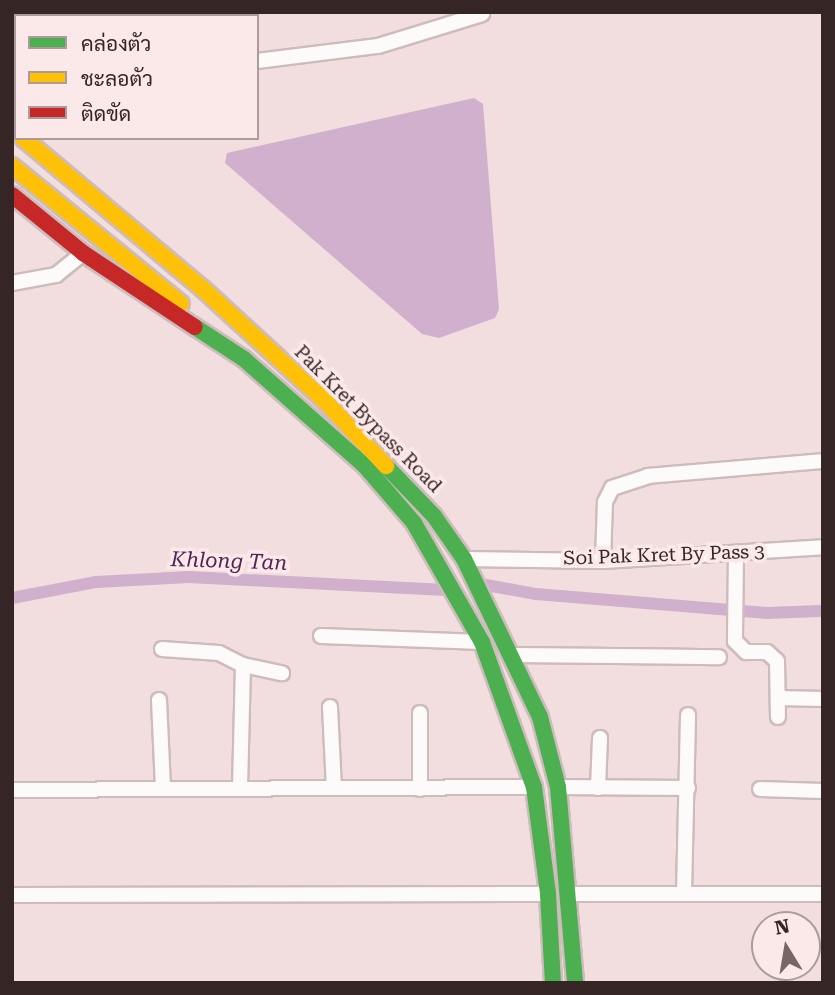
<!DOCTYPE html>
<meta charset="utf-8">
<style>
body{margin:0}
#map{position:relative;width:835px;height:995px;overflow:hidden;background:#f2dedf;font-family:"Roboto Serif",Sarabun,serif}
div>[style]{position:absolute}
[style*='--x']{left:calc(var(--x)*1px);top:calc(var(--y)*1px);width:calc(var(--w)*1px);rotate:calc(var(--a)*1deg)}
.water>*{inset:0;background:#d1b0cd}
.canal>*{height:12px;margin:-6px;padding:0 6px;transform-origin:6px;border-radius:6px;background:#d1b0cd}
.roads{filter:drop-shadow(2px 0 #cebcbd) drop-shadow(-2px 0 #cebcbd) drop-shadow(0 2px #cebcbd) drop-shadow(0 -2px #cebcbd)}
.street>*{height:14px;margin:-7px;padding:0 7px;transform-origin:7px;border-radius:7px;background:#fdfafa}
.fast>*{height:16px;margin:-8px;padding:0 8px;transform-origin:8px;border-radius:8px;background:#4caf50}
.slow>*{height:16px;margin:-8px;padding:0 8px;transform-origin:8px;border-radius:8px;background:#ffc107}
.jam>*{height:16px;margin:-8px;padding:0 8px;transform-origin:8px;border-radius:8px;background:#c62828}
span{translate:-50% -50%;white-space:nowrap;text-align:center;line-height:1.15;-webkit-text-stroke:7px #fbe9e9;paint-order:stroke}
.street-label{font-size:19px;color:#352525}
.water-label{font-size:21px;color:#532456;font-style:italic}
.frame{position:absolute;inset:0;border:14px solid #352525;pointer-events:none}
.legend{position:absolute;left:14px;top:14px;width:245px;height:126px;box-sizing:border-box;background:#fbe9e9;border:2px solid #ac9b9b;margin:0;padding:9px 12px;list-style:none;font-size:21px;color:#352525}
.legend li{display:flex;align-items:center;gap:14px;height:35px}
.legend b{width:35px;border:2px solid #ac9b9b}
.north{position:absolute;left:751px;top:911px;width:70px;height:70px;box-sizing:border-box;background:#fbe9e9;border:2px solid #ac9b9b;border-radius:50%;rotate:349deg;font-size:19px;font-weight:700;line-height:28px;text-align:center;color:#352525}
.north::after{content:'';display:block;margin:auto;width:24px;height:32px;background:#766;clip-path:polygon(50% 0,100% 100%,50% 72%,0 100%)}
</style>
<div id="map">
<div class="water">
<i style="clip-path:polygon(474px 98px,483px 104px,499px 309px,495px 318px,439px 338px,422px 334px,225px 163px,227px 153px)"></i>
</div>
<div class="canal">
<i style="--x:486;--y:585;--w:51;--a:10.2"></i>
<i style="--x:536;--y:594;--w:232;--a:4.7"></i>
<i style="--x:767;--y:613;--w:53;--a:-2.2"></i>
<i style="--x:12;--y:598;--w:86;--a:-10.8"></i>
<i style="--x:96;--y:582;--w:93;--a:-3.1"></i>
<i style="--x:189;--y:577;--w:257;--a:2.9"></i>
</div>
<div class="roads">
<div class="street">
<i style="--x:158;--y:12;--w:4;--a:76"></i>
<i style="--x:12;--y:45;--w:4;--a:-14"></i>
<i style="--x:257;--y:61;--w:122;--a:-7.1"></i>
<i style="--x:378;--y:46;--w:109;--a:-17.1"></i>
<i style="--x:12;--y:283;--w:45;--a:-10.3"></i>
<i style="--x:56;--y:275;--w:35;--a:-39"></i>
<i style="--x:736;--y:554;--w:87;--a:90.7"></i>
<i style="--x:735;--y:641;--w:16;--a:45"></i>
<i style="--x:746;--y:652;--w:21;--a:0"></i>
<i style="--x:767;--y:652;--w:13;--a:42"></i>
<i style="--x:777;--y:661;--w:56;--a:89"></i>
<i style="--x:464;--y:559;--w:139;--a:0.8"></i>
<i style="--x:603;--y:561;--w:220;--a:-3.6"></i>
<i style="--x:603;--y:561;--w:59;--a:-88.1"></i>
<i style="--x:605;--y:502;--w:16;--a:-63"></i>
<i style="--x:612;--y:488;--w:38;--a:-18"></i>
<i style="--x:648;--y:476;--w:176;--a:-4.9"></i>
<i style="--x:321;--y:636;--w:161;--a:2.1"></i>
<i style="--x:162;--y:649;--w:57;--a:4"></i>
<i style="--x:219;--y:653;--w:27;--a:27"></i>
<i style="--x:243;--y:665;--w:124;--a:91.4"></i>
<i style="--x:514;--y:655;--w:205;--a:0.6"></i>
<i style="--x:243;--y:665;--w:40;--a:12"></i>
<i style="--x:778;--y:698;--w:45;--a:1.3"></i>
<i style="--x:159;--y:700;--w:89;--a:87.4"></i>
<i style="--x:330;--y:707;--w:81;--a:87.2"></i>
<i style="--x:420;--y:713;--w:76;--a:90"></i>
<i style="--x:558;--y:787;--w:130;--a:0.4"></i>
<i style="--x:598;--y:788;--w:50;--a:-87.7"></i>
<i style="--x:760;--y:789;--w:63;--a:1.8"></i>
<i style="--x:12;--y:790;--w:522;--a:-0.33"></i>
<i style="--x:684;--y:893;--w:178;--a:-88.7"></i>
<i style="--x:569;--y:894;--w:254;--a:0"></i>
<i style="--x:12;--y:895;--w:536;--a:-0.11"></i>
</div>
<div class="fast">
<i style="--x:195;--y:327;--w:59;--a:33.1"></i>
<i style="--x:244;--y:359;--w:162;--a:41.5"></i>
<i style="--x:365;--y:466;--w:75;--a:49.3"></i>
<i style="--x:414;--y:523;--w:137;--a:60.3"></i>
<i style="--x:482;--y:642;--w:154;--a:70.3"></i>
<i style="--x:534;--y:787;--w:108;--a:82.5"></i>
<i style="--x:548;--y:894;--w:89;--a:86.8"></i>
<i style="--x:386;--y:466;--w:69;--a:46.2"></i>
<i style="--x:434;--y:516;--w:52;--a:55.1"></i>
<i style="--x:464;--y:559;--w:175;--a:64.3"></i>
<i style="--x:540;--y:717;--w:72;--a:75.6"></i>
<i style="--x:558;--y:787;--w:197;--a:85"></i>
</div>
<div class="slow">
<i style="--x:23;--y:138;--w:234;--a:40"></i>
<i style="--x:202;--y:288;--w:168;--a:42.6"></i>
<i style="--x:326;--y:402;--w:88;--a:46.8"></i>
<i style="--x:12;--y:166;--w:218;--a:39.2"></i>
</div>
<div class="jam">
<i style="--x:12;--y:195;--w:92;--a:39.2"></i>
<i style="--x:83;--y:253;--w:134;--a:33.5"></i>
</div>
</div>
<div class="street-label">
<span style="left:368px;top:419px;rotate:45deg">Pak Kret Bypass Road</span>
<span style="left:664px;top:555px;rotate:-2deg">Soi Pak Kret By Pass 3</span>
</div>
<div class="water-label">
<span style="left:229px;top:561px;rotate:2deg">Khlong Tan</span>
</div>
<div class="frame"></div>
<ul class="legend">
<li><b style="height:9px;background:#4caf50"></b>คล่องตัว</li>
<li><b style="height:9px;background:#ffc107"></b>ชะลอตัว</li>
<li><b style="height:9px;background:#c62828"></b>ติดขัด</li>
</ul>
<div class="north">N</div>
</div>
